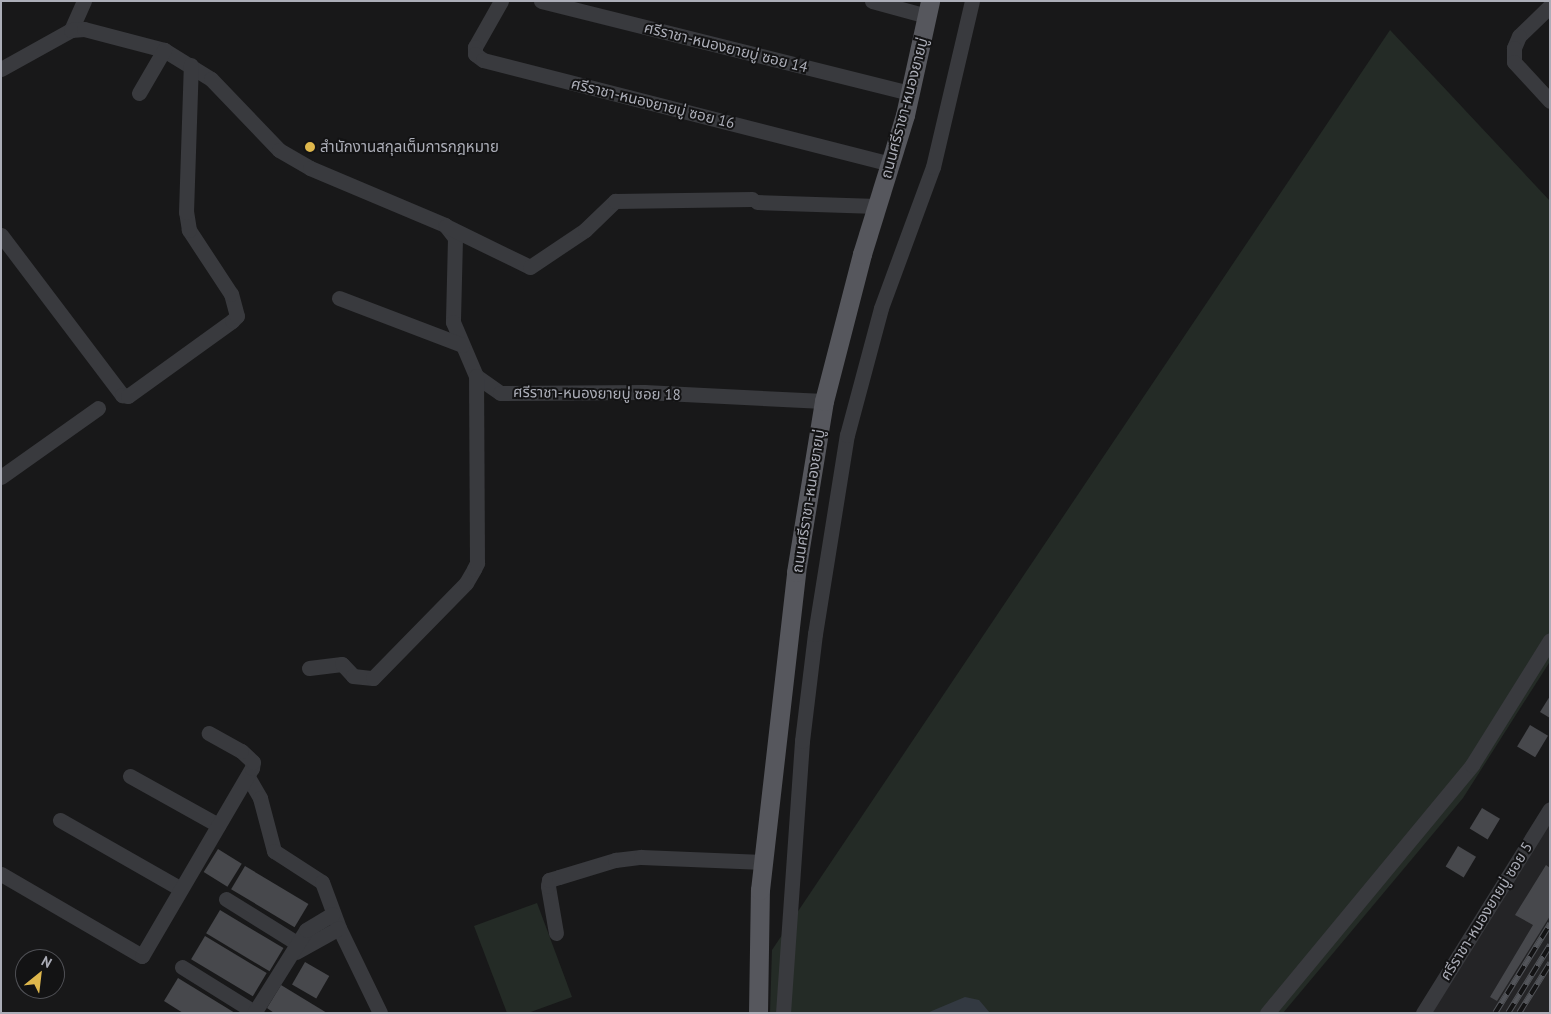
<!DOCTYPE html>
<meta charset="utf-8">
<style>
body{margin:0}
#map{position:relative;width:1551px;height:1014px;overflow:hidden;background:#181819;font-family:"PT Sans","Noto Sans Thai",sans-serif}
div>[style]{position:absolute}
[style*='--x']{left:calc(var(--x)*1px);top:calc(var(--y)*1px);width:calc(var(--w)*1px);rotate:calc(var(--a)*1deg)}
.built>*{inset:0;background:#242426}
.green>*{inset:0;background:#242b26}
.water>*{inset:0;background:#333941}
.building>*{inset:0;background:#47484c;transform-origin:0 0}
.minor>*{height:15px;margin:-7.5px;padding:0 7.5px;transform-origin:7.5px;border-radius:7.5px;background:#393a3e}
.major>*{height:19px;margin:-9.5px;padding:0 9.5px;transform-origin:9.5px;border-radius:9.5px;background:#56575d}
.rail>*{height:5.5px;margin-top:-2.75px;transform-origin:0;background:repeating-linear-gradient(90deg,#131314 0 11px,#525459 0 22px);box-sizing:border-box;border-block:1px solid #525459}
.dots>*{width:14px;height:14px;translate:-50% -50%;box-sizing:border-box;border:2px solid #131314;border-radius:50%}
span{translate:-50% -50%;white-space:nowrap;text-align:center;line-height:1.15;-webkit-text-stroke:4px #131314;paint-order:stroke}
.street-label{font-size:15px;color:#acaeb8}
.poi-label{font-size:15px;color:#acaeb8}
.left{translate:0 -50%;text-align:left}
.frame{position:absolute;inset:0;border:2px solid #acaeb8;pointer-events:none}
.north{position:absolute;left:15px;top:949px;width:50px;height:50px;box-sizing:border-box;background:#131314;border:1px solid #505156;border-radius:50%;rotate:29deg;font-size:14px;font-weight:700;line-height:20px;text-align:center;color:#acaeb8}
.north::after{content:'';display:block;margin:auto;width:18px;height:22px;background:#deb74c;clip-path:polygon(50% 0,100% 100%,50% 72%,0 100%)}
</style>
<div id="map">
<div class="built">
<i style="clip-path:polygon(1550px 822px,1550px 1013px,1431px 1013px)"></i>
</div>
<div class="green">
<i style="clip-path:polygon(1390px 30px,1550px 201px,1549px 663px,1463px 798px,1283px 1013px,770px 1013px,772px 950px)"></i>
<i style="clip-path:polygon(537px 903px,572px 997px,528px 1013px,507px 1013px,474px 926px)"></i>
</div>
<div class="water">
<i style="clip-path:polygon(965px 997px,979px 1000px,990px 1013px,927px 1013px)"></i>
</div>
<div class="building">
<i style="clip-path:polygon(1550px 696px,1550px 718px,1540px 712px)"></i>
<i style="left:1530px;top:725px;width:21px;height:25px;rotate:31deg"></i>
<i style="left:1482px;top:808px;width:21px;height:24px;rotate:31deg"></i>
<i style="left:1458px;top:846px;width:21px;height:24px;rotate:31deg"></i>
<i style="left:218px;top:849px;width:28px;height:27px;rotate:32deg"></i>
<i style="clip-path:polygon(1546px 865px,1550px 868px,1550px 916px,1497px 1001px,1490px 997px,1533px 925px,1515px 915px)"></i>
<i style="left:245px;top:866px;width:74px;height:27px;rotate:31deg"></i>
<i style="left:220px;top:910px;width:74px;height:27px;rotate:31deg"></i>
<i style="left:205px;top:936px;width:72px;height:27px;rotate:31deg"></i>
<i style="left:305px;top:962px;width:28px;height:26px;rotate:30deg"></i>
<i style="clip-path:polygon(178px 978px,235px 1013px,183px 1013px,164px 1001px)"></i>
<i style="clip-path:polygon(281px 985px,327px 1013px,274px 1013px,267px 1008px)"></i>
</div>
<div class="minor">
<i style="--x:501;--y:1;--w:53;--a:119.5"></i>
<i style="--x:475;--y:47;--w:7;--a:90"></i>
<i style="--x:475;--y:54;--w:10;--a:37"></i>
<i style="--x:483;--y:60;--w:420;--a:14.3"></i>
<i style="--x:541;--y:1;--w:381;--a:14"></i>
<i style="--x:872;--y:1;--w:57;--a:15.3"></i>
<i style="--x:1550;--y:6;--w:43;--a:135.9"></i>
<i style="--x:1519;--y:36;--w:13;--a:113"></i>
<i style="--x:1514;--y:48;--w:14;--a:90"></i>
<i style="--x:1514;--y:62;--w:53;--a:47.3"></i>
<i style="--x:71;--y:30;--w:32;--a:-66"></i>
<i style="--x:1;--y:69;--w:80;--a:-29.1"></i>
<i style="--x:71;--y:30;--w:13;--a:-4"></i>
<i style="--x:84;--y:29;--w:83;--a:14.7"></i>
<i style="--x:164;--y:50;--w:55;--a:31.7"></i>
<i style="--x:211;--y:79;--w:98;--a:46.2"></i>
<i style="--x:279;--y:150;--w:36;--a:30"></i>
<i style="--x:310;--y:168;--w:147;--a:22.9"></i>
<i style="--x:445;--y:225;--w:16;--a:52"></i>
<i style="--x:455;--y:238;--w:84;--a:91.4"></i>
<i style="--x:453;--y:322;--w:59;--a:66.9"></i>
<i style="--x:476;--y:376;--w:29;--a:35"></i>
<i style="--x:500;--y:393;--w:144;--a:-0.4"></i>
<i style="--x:644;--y:392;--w:180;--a:2.9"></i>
<i style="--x:139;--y:93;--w:50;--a:-59.8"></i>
<i style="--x:757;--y:202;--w:120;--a:1.9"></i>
<i style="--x:446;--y:226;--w:93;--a:26"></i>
<i style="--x:530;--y:267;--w:66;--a:-33.9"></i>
<i style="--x:585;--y:230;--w:42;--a:-44"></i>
<i style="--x:615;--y:201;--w:137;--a:-0.8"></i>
<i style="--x:1;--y:235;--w:201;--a:52.9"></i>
<i style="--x:122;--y:395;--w:6;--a:9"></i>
<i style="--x:128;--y:396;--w:128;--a:-35.8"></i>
<i style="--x:232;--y:321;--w:7;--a:-45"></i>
<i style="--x:237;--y:316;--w:23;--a:-105"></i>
<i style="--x:231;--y:294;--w:77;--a:-123.3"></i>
<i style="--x:189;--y:230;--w:18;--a:-99"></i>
<i style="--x:186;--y:212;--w:147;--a:-88.1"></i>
<i style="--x:339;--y:298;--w:132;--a:20.9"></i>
<i style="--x:1;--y:477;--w:119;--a:-35.4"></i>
<i style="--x:309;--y:668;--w:33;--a:-7"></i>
<i style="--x:342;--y:664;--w:16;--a:47"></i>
<i style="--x:353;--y:676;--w:20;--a:6"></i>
<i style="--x:373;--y:678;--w:133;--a:-45.6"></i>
<i style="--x:466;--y:583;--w:16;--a:-60"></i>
<i style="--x:474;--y:569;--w:7;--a:-63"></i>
<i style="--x:477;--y:563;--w:187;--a:-90.3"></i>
<i style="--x:130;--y:776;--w:101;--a:29.1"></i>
<i style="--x:248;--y:777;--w:24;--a:60"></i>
<i style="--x:260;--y:798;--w:55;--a:75.2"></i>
<i style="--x:274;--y:851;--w:57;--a:32.9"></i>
<i style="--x:322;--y:882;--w:49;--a:69.7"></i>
<i style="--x:339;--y:928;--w:94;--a:64.2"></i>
<i style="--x:60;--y:820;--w:139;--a:29.7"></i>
<i style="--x:1;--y:874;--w:163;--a:30.2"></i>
<i style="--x:142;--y:956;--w:218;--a:-59.7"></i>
<i style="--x:252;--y:768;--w:6;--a:-81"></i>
<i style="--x:253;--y:762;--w:16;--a:-137"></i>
<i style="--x:241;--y:751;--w:37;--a:-151"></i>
<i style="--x:226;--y:899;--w:91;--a:31.9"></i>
<i style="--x:556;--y:933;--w:48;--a:-99.7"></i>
<i style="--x:548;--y:886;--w:6;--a:-81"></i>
<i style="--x:549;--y:880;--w:10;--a:-17"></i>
<i style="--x:559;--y:877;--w:59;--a:-16.9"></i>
<i style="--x:615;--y:860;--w:26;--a:-7"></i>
<i style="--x:641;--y:857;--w:123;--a:2.3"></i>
<i style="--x:296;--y:952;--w:49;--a:-29.2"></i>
<i style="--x:182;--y:967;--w:87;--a:31.9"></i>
<i style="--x:254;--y:1013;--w:98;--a:-57.9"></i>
<i style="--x:306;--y:930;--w:31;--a:-31"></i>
<i style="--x:783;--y:1013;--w:273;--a:-86"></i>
<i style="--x:802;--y:741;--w:108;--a:-83.1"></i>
<i style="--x:815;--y:634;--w:202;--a:-80.9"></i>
<i style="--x:847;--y:435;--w:131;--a:-75"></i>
<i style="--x:881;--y:308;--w:150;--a:-69.8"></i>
<i style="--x:933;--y:167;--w:171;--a:-76.8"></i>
<i style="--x:1267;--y:1013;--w:322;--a:-50.4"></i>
<i style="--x:1472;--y:765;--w:147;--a:-58"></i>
<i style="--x:1423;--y:1013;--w:240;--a:-58.1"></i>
</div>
<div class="major">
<i style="--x:758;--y:1013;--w:123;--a:-89.1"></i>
<i style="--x:760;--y:890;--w:320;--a:-83.5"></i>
<i style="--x:796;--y:572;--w:173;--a:-80.7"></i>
<i style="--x:824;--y:401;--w:152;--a:-75.5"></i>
<i style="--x:862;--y:254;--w:145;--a:-72.8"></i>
<i style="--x:905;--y:115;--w:117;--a:-77.6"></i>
</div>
<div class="rail">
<i style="--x:1495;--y:1013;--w:105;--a:-58.3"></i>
<i style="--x:1508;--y:1013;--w:80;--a:-58.3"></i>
<i style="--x:1519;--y:1013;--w:59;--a:-58.2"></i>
</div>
<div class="dots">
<i style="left:310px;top:147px;background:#deb74c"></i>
</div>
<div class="street-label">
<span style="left:726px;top:47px;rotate:14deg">ศรีราชา-หนองยายบู่ ซอย 14</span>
<span style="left:653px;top:103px;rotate:14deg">ศรีราชา-หนองยายบู่ ซอย 16</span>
<span style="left:904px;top:108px;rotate:-75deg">ถนนศรีราชา-หนองยายบู่</span>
<span style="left:597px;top:393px;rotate:1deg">ศรีราชา-หนองยายบู่ ซอย 18</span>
<span style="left:808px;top:501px;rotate:-81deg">ถนนศรีราชา-หนองยายบู่</span>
<span style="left:1486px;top:911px;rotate:-58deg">ศรีราชา-หนองยายบู่ ซอย 5</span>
</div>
<div class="poi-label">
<span class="left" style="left:320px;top:147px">สำนักงานสกุลเต็มการกฎหมาย</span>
</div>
<div class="frame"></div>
<div class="north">N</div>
</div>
